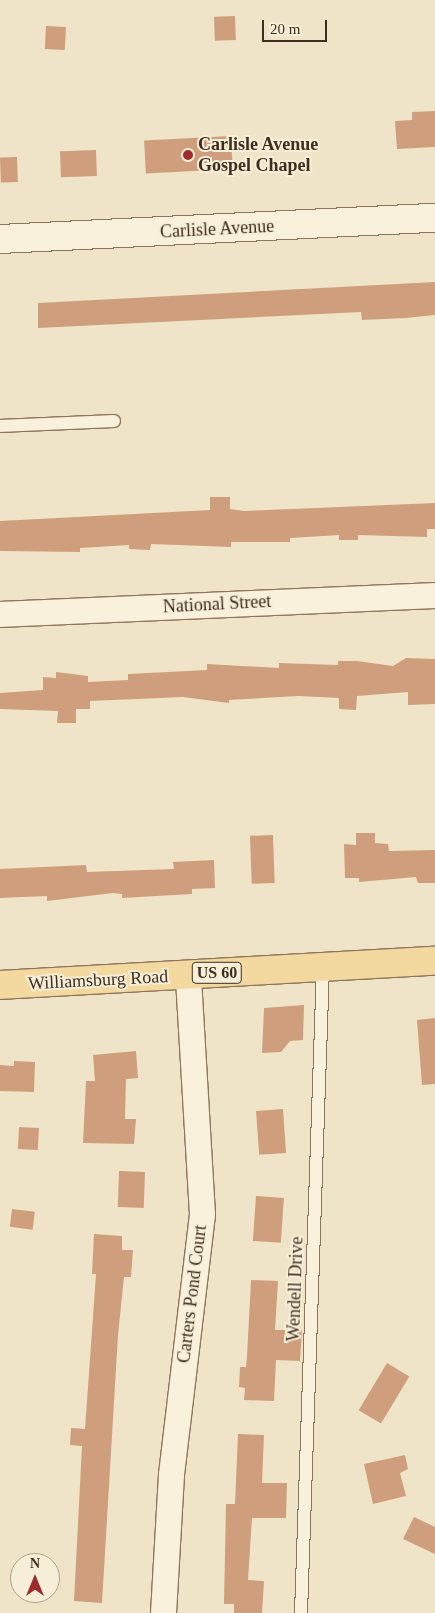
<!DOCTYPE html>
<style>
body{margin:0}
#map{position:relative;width:435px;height:1613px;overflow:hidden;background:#f0e4c8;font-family:"Times New Roman",serif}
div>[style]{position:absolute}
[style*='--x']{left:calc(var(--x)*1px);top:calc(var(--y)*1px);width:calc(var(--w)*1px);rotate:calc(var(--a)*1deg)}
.building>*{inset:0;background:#cf9f7d;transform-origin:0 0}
.roads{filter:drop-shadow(1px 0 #8d765c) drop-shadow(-1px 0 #8d765c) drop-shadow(0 1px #8d765c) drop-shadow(0 -1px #8d765c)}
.lane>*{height:12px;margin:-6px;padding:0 6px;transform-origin:6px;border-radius:6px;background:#faf1dc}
.street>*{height:25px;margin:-12.5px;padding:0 12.5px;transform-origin:12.5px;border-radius:12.5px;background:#faf1dc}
.secondary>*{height:28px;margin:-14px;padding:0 14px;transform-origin:14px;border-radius:14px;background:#faf1dc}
.primary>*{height:28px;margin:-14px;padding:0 14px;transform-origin:14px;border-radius:14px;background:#f3d9a0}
.dots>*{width:14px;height:14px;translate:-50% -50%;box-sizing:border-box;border:2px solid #f7eed8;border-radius:50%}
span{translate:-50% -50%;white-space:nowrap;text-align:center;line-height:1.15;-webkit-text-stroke:4px #f7eed8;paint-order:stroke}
.shield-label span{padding:1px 4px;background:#f7eed8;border:1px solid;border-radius:4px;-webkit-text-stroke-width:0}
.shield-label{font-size:16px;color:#3d2e20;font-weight:700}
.poi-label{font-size:18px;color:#3d2e20;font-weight:700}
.left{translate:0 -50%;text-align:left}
.street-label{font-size:18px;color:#3d2e20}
.north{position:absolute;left:10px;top:1553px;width:50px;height:50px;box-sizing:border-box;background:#f7eed8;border:1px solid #ada18e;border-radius:50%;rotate:0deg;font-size:14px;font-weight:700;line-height:20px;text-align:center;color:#3d2e20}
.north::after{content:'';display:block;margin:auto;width:18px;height:22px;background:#9e2a2b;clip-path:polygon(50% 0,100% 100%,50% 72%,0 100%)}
.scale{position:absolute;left:262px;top:20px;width:65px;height:22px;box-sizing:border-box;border:2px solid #3d2e20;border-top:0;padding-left:6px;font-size:15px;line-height:18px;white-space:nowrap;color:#3d2e20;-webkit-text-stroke:4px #f7eed8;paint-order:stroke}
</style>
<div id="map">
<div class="building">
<i style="left:235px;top:16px;width:24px;height:21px;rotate:88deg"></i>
<i style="left:46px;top:26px;width:20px;height:23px;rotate:3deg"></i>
<i style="clip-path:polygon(435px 111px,435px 147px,397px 149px,395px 121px,412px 120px,412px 112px)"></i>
<i style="left:231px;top:136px;width:33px;height:87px;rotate:87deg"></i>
<i style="left:96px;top:150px;width:26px;height:36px;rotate:88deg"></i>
<i style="left:17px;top:157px;width:25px;height:17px;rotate:88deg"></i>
<i style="clip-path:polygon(435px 282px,435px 315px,406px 318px,362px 320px,361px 312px,38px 328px,38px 303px)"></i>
<i style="clip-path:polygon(210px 497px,230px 497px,230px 509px,244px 511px,435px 503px,435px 529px,427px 529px,427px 537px,358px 535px,358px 540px,339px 540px,339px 535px,290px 538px,290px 542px,231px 542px,231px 547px,151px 544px,150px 550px,129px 549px,129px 545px,80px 548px,80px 552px,0 551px,0 521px,210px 510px)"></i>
<i style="clip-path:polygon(406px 658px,435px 659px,435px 704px,408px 705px,408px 692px,357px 696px,356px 710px,339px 709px,339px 698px,298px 696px,229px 700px,229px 703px,183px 697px,90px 701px,90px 709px,76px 709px,76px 723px,57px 723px,58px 711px,0 709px,0 693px,43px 690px,43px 677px,56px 678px,56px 672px,88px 676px,88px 682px,128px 680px,128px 674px,207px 670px,207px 664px,279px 668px,279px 663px,338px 665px,338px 661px,357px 661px,393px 666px)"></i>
<i style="clip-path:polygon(356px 833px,375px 833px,375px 843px,388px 844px,389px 851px,435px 850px,435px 883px,418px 883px,416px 877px,359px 882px,359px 878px,345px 878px,344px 844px,356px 845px)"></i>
<i style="left:273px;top:835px;width:48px;height:23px;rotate:88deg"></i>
<i style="clip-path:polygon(214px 860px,215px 888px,192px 889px,192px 894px,122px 898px,122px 894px,113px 893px,47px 901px,47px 896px,0 898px,0 869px,86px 865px,87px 872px,174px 869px,173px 862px)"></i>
<i style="clip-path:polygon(304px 1005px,303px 1040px,290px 1041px,281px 1052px,262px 1053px,264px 1008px)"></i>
<i style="clip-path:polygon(435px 1018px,435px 1084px,422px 1085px,417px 1020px)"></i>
<i style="clip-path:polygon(136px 1051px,138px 1078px,126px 1079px,125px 1119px,136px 1119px,134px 1144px,83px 1143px,86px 1081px,95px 1081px,93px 1055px)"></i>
<i style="clip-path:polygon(14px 1061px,35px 1062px,34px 1092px,0 1091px,0 1065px,14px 1066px)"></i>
<i style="left:283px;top:1109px;width:44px;height:27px;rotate:86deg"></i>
<i style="left:19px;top:1127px;width:20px;height:22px;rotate:3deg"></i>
<i style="left:119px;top:1171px;width:26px;height:36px;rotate:2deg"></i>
<i style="left:256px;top:1196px;width:28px;height:45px;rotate:4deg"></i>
<i style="left:12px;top:1209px;width:23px;height:18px;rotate:7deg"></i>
<i style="clip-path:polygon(94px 1234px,122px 1236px,122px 1250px,133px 1250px,131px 1277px,124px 1277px,118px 1335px,102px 1603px,74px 1601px,82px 1446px,70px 1445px,71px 1428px,85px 1429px,96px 1274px,92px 1274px)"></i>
<i style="clip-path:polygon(251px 1280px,278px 1281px,275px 1330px,302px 1330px,300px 1361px,276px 1360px,274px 1401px,244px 1400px,245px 1388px,239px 1387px,240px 1367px,246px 1367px,247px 1356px)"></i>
<i style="left:387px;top:1363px;width:26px;height:55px;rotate:31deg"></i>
<i style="clip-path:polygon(238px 1434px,264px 1435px,262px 1483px,287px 1483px,286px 1518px,252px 1518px,248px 1580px,264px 1581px,262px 1613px,234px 1613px,234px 1604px,224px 1604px,226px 1504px,235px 1504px)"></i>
<i style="clip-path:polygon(405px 1455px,408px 1469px,400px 1473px,406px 1496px,373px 1504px,364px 1464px)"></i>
<i style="clip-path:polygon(414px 1517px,435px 1527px,435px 1554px,403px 1539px)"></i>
</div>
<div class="roads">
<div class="lane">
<i style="--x:0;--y:426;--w:114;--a:-2.5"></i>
<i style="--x:301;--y:1613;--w:646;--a:-88.05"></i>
</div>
<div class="street">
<i style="--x:0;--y:614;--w:435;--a:-2.5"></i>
<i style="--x:163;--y:1613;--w:139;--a:-86.7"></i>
<i style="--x:171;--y:1474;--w:262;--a:-83.2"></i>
<i style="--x:202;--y:1214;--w:239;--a:-93.4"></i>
</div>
<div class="secondary">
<i style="--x:0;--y:239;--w:436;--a:-2.8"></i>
</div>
<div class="primary">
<i style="--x:0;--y:985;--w:436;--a:-3.2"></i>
</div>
</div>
<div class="dots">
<i style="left:188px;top:155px;background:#9e2a2b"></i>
</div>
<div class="shield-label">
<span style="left:217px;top:973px">US 60</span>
</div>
<div class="poi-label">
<span class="left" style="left:198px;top:155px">Carlisle Avenue<br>Gospel Chapel</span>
</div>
<div class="street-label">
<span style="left:217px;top:229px;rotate:-3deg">Carlisle Avenue</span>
<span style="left:217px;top:604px;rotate:-3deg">National Street</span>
<span style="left:98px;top:980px;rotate:-3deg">Williamsburg Road</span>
<span style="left:295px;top:1289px;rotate:-88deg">Wendell Drive</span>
<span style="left:192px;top:1294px;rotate:-83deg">Carters Pond Court</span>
</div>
<div class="north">N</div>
<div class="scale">20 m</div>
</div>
